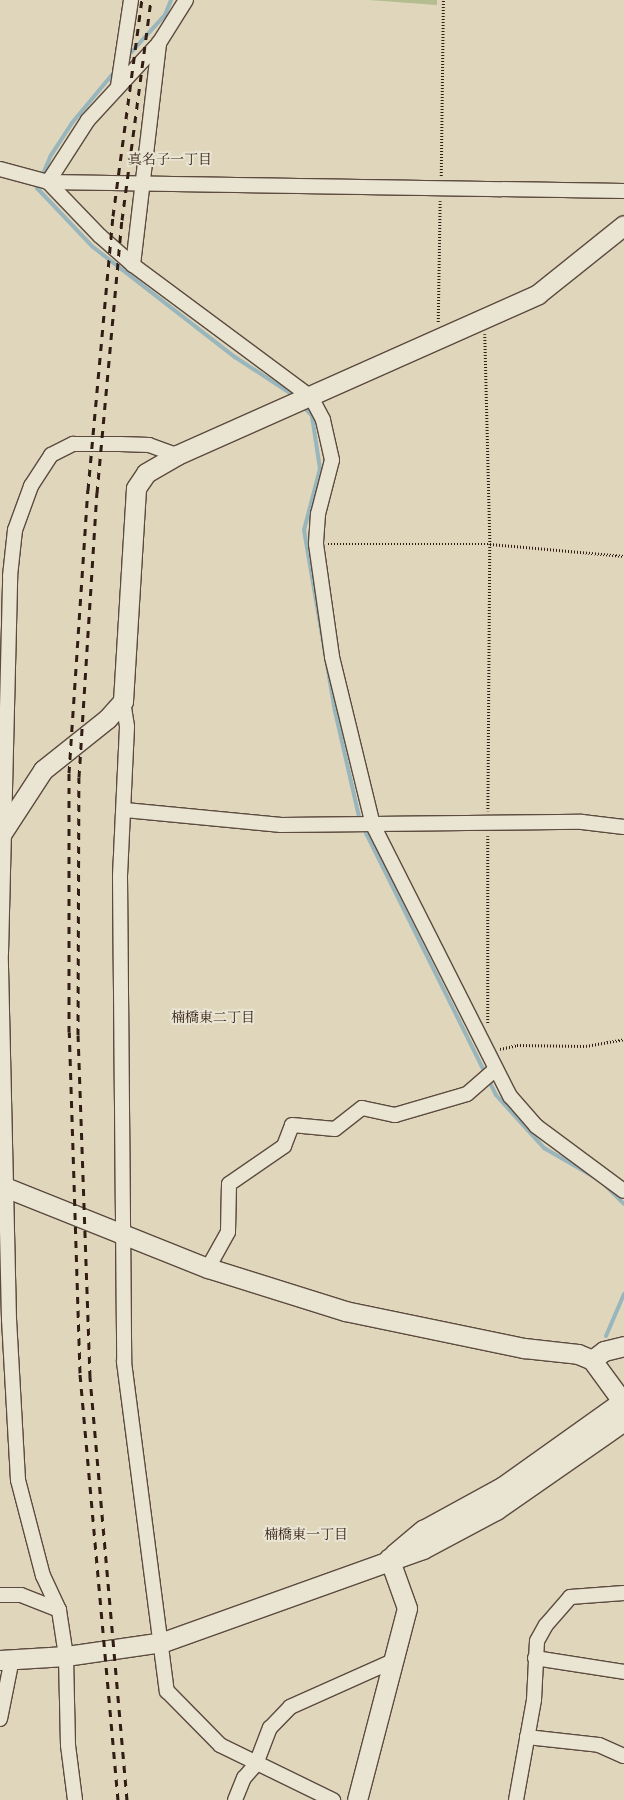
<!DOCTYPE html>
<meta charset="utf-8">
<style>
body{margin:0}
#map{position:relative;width:624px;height:1800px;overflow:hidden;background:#dfd6bc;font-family:"EB Garamond","Noto Serif JP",serif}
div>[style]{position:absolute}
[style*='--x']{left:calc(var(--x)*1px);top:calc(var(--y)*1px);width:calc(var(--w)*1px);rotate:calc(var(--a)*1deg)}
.green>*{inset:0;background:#b3bd8f}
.stream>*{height:4px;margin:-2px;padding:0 2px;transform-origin:2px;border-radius:2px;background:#99b6bc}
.path>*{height:2.5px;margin-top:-1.25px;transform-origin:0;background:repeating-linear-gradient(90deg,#311d14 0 1px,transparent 0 3px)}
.roads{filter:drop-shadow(1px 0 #5c4b3e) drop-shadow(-1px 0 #5c4b3e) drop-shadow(0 1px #5c4b3e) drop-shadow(0 -1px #5c4b3e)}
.street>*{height:14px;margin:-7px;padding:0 7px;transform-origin:7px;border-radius:7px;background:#eae4d3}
.secondary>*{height:19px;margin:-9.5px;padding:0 9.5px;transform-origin:9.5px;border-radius:9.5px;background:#eae4d3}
.rail>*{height:3px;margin-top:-1.5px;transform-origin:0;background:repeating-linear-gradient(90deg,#311d14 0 7px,transparent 0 14px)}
span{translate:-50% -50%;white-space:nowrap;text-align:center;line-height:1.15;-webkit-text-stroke:4px #eae4d3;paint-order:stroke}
.neighbourhood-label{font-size:14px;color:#311d14}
</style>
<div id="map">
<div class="green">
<i style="clip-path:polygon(369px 0,437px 0,437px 5px)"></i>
</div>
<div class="stream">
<i style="--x:127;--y:57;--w:57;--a:-47.9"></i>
<i style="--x:165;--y:15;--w:16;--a:-68"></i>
<i style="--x:116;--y:70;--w:69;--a:129.7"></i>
<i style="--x:72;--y:123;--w:38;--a:123"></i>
<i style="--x:51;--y:155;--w:36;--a:113"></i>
<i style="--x:37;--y:188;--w:81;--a:46.5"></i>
<i style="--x:93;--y:247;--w:180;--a:37.8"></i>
<i style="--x:235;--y:357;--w:73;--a:33.3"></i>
<i style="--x:301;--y:404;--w:16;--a:47"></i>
<i style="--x:312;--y:416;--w:54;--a:81.4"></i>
<i style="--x:320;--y:469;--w:63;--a:104.7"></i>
<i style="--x:304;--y:530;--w:184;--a:80.3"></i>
<i style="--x:335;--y:711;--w:113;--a:77.2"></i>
<i style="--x:363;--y:827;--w:299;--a:63.6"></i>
<i style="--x:496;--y:1095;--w:72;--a:47.8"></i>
<i style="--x:544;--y:1148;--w:60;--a:30"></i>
<i style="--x:606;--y:1186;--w:25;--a:45"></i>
<i style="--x:606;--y:1336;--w:46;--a:-66.8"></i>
</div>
<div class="path">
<i style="--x:441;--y:176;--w:176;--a:-89.3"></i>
<i style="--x:438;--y:322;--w:121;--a:-89.1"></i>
<i style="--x:485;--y:334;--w:210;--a:88.6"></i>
<i style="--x:490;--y:544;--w:267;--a:90.4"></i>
<i style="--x:328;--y:544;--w:162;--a:0"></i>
<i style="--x:490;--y:544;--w:135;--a:5.1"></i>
<i style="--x:488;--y:836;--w:187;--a:90"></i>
<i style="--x:500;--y:1049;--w:17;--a:-13"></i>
<i style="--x:517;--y:1045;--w:69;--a:0.8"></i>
<i style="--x:586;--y:1046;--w:39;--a:-10"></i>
</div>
<div class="roads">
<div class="street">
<i style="--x:186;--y:0;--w:51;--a:122.1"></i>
<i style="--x:159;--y:43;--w:105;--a:132.7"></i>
<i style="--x:88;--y:120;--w:74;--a:122.8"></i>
<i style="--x:48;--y:182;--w:75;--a:46.1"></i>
<i style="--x:100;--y:236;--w:44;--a:41.3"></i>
<i style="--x:133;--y:265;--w:222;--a:36.6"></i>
<i style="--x:311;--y:397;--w:26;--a:62"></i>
<i style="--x:323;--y:420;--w:41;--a:77.3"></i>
<i style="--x:332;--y:460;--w:56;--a:104.5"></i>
<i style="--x:318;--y:514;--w:30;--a:94"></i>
<i style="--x:316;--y:544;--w:114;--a:81.9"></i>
<i style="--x:332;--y:657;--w:173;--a:76.3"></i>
<i style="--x:373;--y:825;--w:304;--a:63.2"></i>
<i style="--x:510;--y:1096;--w:40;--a:49"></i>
<i style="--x:536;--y:1126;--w:109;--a:36.5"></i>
<i style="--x:118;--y:86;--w:87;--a:-81.4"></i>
<i style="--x:0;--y:169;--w:50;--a:15.2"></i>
<i style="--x:48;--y:182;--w:576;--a:0.9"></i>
<i style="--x:133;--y:265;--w:224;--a:-83.3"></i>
<i style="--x:123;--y:701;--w:26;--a:81"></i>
<i style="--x:127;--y:727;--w:150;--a:92.7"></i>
<i style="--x:120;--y:877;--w:485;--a:89.5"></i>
<i style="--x:124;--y:1362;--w:332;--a:82.6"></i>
<i style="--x:167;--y:1691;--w:76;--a:45.5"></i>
<i style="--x:220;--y:1745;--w:126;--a:26"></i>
<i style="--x:125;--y:810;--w:157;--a:5.5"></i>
<i style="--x:281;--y:825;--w:301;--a:-0.6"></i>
<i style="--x:582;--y:822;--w:42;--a:6.8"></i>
<i style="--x:208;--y:1268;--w:41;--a:-60.9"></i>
<i style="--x:228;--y:1232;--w:48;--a:-88.8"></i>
<i style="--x:229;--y:1184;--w:67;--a:-34.6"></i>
<i style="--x:284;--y:1146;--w:22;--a:-69"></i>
<i style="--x:292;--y:1125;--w:43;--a:5.3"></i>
<i style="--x:335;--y:1129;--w:34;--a:-38"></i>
<i style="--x:362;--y:1108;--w:34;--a:12"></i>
<i style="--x:395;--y:1115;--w:75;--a:-16.3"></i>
<i style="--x:467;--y:1094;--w:38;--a:-41"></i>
<i style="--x:0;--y:1595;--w:21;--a:0"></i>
<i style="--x:21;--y:1595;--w:41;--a:21.5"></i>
<i style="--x:535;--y:1658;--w:90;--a:8.9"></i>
<i style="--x:0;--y:1719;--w:61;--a:-78.7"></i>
<i style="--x:527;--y:1737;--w:72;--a:6.3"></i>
<i style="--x:599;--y:1745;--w:27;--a:24"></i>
<i style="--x:75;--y:1800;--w:55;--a:-97.3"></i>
<i style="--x:68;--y:1745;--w:89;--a:-91.3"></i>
<i style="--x:66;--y:1656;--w:47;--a:-98.7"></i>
<i style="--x:59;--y:1610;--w:38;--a:-115"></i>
<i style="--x:43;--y:1576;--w:99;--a:-104.6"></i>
<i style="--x:18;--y:1480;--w:161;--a:-93.2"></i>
<i style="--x:9;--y:1319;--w:366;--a:-91.3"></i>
<i style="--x:1;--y:953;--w:377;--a:-88.6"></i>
<i style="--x:10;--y:576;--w:46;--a:-83.8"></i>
<i style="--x:15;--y:530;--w:47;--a:-70"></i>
<i style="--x:31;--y:486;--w:37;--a:-57"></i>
<i style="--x:51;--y:455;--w:25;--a:-27"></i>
<i style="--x:73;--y:444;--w:47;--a:0"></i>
<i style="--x:120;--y:444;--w:29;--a:2"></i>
<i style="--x:149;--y:445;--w:30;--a:20"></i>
<i style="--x:235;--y:1800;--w:24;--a:-68"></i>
<i style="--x:244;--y:1778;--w:18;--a:-49"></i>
<i style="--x:256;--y:1764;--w:39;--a:-69"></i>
<i style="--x:270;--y:1728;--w:29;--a:-46"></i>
<i style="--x:290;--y:1707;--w:113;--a:-24.1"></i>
<i style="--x:516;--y:1800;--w:102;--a:-79.8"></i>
<i style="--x:534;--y:1700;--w:59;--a:-87.1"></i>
<i style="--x:537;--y:1641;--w:18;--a:-61"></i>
<i style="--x:546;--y:1625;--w:37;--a:-49"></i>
<i style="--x:570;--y:1597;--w:54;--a:-4.2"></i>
</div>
<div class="secondary">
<i style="--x:0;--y:836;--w:79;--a:-56.9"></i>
<i style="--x:43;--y:770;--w:82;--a:-38.6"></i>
<i style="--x:107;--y:719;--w:24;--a:-48"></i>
<i style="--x:123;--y:701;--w:213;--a:-86.5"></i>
<i style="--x:136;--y:488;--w:18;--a:-56"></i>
<i style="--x:146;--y:473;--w:36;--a:-30"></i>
<i style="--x:177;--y:455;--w:395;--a:-24"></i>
<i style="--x:538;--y:294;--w:110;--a:-38.7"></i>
<i style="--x:0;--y:1185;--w:224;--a:21.8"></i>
<i style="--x:208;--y:1268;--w:144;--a:17.4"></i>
<i style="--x:345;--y:1311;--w:183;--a:11.7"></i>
<i style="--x:524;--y:1348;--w:54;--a:6.3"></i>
<i style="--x:578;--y:1354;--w:15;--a:23"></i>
<i style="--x:592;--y:1360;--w:15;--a:-37"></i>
<i style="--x:604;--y:1351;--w:21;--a:-14"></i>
<i style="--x:592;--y:1360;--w:51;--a:53.8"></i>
<i style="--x:394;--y:1554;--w:38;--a:-40"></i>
<i style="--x:423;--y:1530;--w:90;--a:-28.6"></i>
<i style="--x:502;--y:1487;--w:150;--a:-35.5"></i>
<i style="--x:0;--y:1660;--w:66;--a:-3.5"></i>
<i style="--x:66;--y:1656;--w:98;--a:-8.2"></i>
<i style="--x:163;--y:1642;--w:276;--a:-19.7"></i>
<i style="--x:423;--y:1549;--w:83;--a:-28.1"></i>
<i style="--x:496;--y:1510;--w:156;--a:-34.8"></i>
<i style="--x:357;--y:1800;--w:198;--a:-75.4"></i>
<i style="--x:407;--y:1608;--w:53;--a:-109.8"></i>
</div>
</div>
<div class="rail">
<i style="--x:118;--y:1800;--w:429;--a:-95.1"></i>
<i style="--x:80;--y:1373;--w:341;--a:-91.8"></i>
<i style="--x:69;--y:1032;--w:259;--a:-90"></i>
<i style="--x:69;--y:773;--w:284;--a:-86.2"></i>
<i style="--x:88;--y:490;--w:275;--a:-84.8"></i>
<i style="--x:113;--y:216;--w:218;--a:-82.4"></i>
<i style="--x:127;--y:1800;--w:425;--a:-95"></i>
<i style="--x:90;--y:1377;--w:342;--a:-92"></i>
<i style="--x:78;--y:1035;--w:258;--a:-89.8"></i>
<i style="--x:79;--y:777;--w:285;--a:-86.4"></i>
<i style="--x:97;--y:493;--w:274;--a:-84.8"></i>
<i style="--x:122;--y:220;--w:222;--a:-82.5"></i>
</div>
<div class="neighbourhood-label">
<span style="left:170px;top:159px">真名子一丁目</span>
<span style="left:213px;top:1017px">楠橋東二丁目</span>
<span style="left:306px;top:1534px">楠橋東一丁目</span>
</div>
</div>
